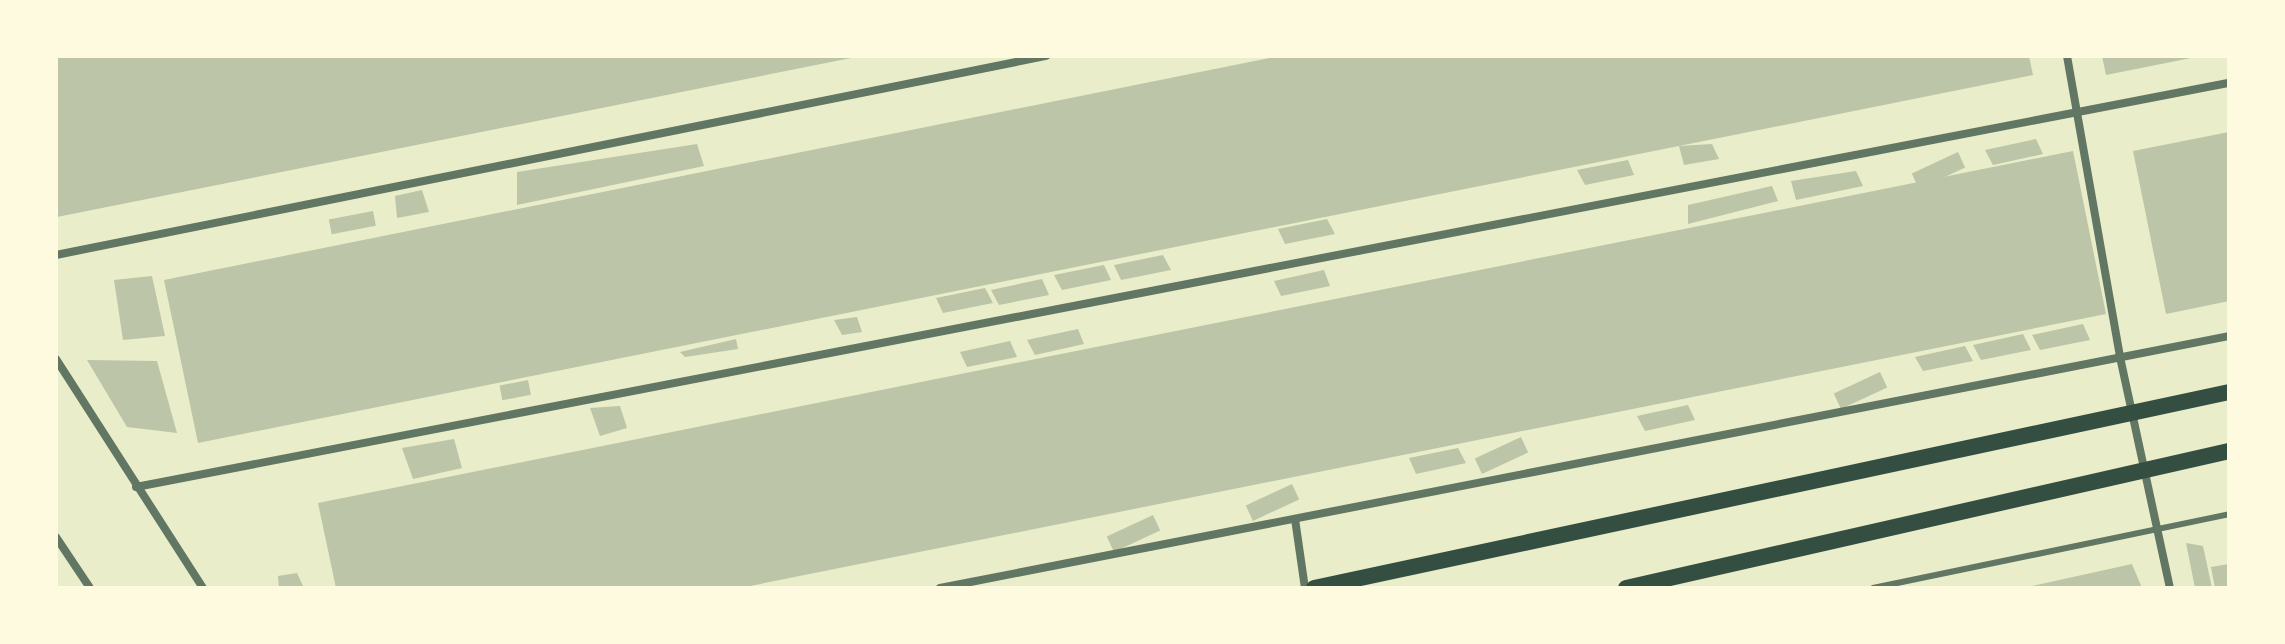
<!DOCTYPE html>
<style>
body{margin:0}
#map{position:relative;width:2285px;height:644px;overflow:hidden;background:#e9edc9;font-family:"Varela Round",sans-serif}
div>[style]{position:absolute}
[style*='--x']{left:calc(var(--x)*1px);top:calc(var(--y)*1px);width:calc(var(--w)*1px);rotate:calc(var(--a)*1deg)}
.building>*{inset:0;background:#bcc5a7;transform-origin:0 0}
.service>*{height:6px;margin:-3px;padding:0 3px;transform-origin:3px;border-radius:3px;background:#617663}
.minor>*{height:8px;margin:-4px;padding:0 4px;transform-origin:4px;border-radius:4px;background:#617663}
.secondary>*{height:16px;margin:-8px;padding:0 8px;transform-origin:8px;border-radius:8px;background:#344e41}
span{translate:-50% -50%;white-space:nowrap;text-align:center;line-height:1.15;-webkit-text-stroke:6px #fefae0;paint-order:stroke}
.frame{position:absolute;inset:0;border:58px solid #fefae0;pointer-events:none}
</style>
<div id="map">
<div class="building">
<i style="clip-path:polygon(56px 56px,856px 56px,856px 57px,57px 217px)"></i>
<i style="clip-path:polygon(1280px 56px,2029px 56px,2033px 75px,198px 443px,164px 280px)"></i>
<i style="clip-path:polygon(2102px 56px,2196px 56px,2196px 57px,2106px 75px)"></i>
<i style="clip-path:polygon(2229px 132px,2229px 301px,2166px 314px,2133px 151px)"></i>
<i style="clip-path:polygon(2036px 139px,2043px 154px,1993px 165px,1985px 150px)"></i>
<i style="clip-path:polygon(697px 144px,704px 166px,517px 205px,517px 172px)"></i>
<i style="clip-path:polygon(1712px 144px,1719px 159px,1684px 165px,1679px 146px)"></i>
<i style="clip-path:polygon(2073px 151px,2106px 314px,740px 588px,336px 588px,318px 503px)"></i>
<i style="left:1958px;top:152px;width:17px;height:51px;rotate:65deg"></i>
<i style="clip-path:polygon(1628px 160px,1634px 175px,1585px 185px,1577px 170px)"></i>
<i style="clip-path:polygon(1856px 171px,1863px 186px,1796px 200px,1791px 181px)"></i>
<i style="clip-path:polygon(1772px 186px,1778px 201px,1688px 224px,1688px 205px)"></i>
<i style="clip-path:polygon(422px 190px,429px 212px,397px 218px,395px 196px)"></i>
<i style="left:373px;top:211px;width:15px;height:45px;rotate:79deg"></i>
<i style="clip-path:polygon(1327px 219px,1335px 234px,1285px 244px,1278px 229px)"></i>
<i style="clip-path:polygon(1163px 255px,1171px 270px,1121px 280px,1114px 265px)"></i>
<i style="clip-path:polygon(1104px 265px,1111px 280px,1062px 290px,1054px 275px)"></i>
<i style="clip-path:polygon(1324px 270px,1330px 286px,1281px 296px,1274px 281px)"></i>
<i style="clip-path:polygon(152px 276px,165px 336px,123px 340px,114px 280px)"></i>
<i style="clip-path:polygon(1042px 279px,1049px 295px,999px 305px,991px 290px)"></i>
<i style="clip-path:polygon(985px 288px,993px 303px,943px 313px,936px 298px)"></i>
<i style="clip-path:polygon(857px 317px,862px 332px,842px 335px,834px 320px)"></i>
<i style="clip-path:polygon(2083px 324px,2090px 340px,2040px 350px,2032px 335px)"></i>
<i style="clip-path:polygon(1078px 329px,1084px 344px,1035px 355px,1027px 340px)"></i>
<i style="clip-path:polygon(2023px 334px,2031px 350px,1981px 360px,1973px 345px)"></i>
<i style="clip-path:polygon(736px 339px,738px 349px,685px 357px,680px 352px)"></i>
<i style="clip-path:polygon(1010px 341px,1017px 357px,967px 367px,960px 352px)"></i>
<i style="clip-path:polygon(1965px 346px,1973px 361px,1923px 371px,1915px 357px)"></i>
<i style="clip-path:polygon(87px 360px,157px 361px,177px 433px,127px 427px)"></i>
<i style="left:1880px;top:372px;width:17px;height:51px;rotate:65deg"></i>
<i style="left:528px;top:380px;width:15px;height:29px;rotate:79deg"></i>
<i style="clip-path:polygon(1688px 405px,1695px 420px,1645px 431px,1637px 416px)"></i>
<i style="clip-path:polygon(620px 406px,627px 428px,600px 436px,590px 408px)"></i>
<i style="left:1521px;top:437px;width:17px;height:51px;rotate:65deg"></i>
<i style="clip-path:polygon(454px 439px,462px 468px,413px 479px,402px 448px)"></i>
<i style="clip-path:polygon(1458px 448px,1466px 463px,1416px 474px,1409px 458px)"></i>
<i style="left:1292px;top:484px;width:17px;height:51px;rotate:65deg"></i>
<i style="left:1153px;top:515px;width:17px;height:51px;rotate:65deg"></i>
<i style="clip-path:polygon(2186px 543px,2203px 546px,2212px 588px,2195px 588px)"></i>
<i style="clip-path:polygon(2132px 564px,2142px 588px,2028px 588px,2028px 587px)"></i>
<i style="clip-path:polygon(2229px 564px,2229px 588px,2215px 588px,2211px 567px)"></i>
<i style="clip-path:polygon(297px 573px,304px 588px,279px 588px,278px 576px)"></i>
</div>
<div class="service">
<i style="--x:1873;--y:588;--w:364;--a:-11.7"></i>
</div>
<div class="minor">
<i style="--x:2067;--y:56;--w:306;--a:80"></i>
<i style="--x:2120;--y:357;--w:236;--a:77.8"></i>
<i style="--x:56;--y:255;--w:1010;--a:-11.37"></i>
<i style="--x:56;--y:359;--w:272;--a:57.3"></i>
<i style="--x:136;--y:487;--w:2132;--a:-10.93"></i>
<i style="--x:1295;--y:519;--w:70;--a:81.8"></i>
<i style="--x:56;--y:537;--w:61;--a:56.3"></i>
<i style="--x:940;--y:588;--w:1313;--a:-11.06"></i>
</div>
<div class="secondary">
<i style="--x:1314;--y:588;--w:936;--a:-12.09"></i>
<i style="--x:1626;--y:588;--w:618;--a:-12.8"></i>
</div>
<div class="frame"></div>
</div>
